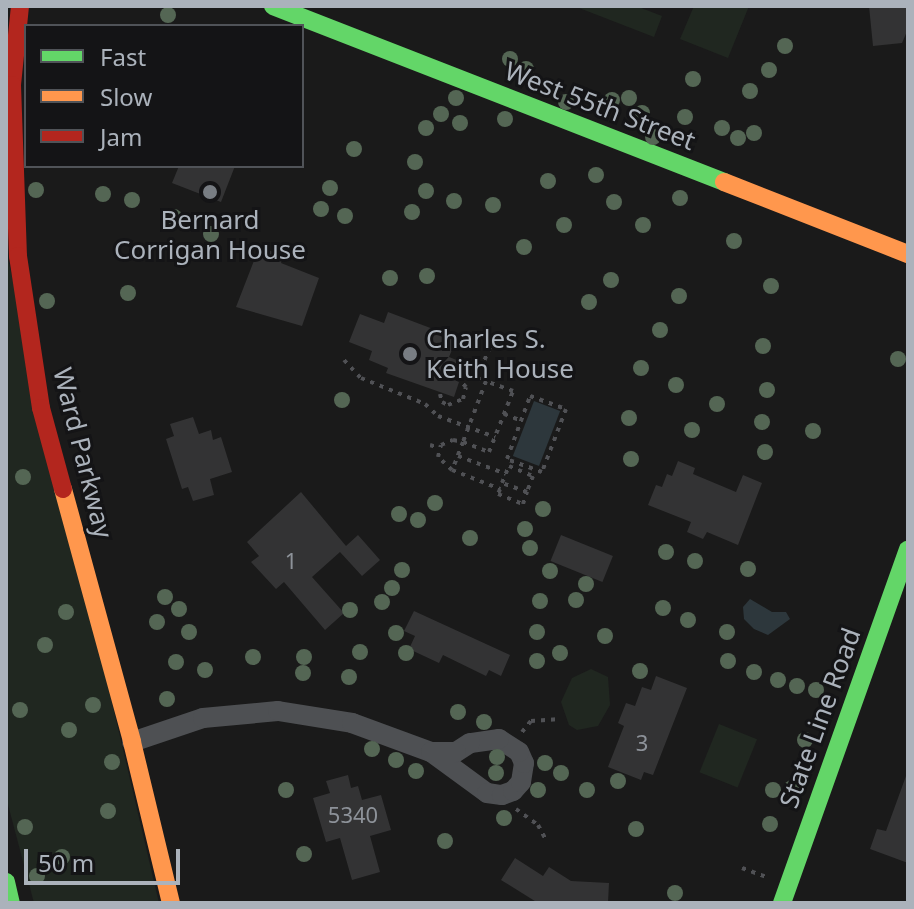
<!DOCTYPE html>
<style>
body{margin:0}
#map{position:relative;width:914px;height:909px;overflow:hidden;background:#1a1a1a;font-family:"Noto Sans",sans-serif}
div>[style]{position:absolute}
[style*='--x']{left:calc(var(--x)*1px);top:calc(var(--y)*1px);width:calc(var(--w)*1px);rotate:calc(var(--a)*1deg)}
.green>*{inset:0;background:#202720;transform-origin:0 0}
.water>*{inset:0;background:#2d373c;transform-origin:0 0}
.building>*{inset:0;background:#333334;transform-origin:0 0}
.path>*{height:4px;margin-top:-2px;transform-origin:0;background:repeating-linear-gradient(90deg,#505155 0 4px,transparent 0 10px)}
.street>*{height:20px;margin:-10px;padding:0 10px;transform-origin:10px;border-radius:10px;background:#4e5053}
.fast>*{height:18px;margin:-9px;padding:0 9px;transform-origin:9px;border-radius:9px;background:#63d668}
.slow>*{height:18px;margin:-9px;padding:0 9px;transform-origin:9px;border-radius:9px;background:#ff974d}
.jam>*{height:18px;margin:-9px;padding:0 9px;transform-origin:9px;border-radius:9px;background:#b3261e}
.trees>*{width:16px;height:16px;margin:-8px;border-radius:50%;background:#546654}
.dots>*{width:22px;height:22px;translate:-50% -50%;box-sizing:border-box;border:4px solid #141416;border-radius:50%}
span{translate:-50% -50%;white-space:nowrap;text-align:center;line-height:1.15;-webkit-text-stroke:6px #141416;paint-order:stroke}
.number-label{font-size:22px;color:#8d9299}
.number-label span{-webkit-text-stroke-width:0}
.street-label{font-size:26px;color:#abb2bb}
.poi-label{font-size:26px;color:#abb2bb}
.left{translate:0 -50%;text-align:left}
.frame{position:absolute;inset:0;border:8px solid #abb2bb;pointer-events:none}
.legend{position:absolute;left:24px;top:24px;width:280px;height:144px;box-sizing:border-box;background:#141416;border:2px solid #505358;margin:0;padding:10px 14px;list-style:none;font-size:24px;color:#abb2bb}
.legend li{display:flex;align-items:center;gap:16px;height:40px}
.legend b{width:40px;border:2px solid #505358}
.scale{position:absolute;left:24px;top:849px;width:156px;height:36px;box-sizing:border-box;border:4px solid #abb2bb;border-top:0;padding-left:10px;font-size:24px;line-height:28px;white-space:nowrap;color:#abb2bb;-webkit-text-stroke:6px #141416;paint-order:stroke}
</style>
<div id="map">
<div class="green">
<i style="clip-path:polygon(574px 6px,636px 6px,662px 16px,654px 37px)"></i>
<i style="clip-path:polygon(694px 6px,749px 6px,728px 58px,680px 39px)"></i>
<i style="clip-path:polygon(6px 251px,159px 903px,34px 903px,6px 797px)"></i>
<i style="clip-path:polygon(591px 669px,608px 677px,610px 705px,598px 726px,577px 730px,569px 725px,561px 702px,572px 678px)"></i>
<i style="left:719px;top:724px;width:41px;height:52px;rotate:22deg"></i>
</div>
<div class="water">
<i style="left:534px;top:401px;width:28px;height:59px;rotate:21deg"></i>
<i style="clip-path:polygon(750px 599px,772px 612px,786px 612px,790px 619px,768px 635px,754px 629px,744px 619px,743px 607px)"></i>
</div>
<div class="building">
<i style="clip-path:polygon(869px 6px,908px 6px,908px 29px,902px 43px,873px 46px)"></i>
<i style="clip-path:polygon(179px 166px,235px 166px,221px 202px,172px 183px)"></i>
<i style="clip-path:polygon(263px 248px,284px 256px,281px 263px,319px 278px,302px 326px,236px 307px,257px 253px,261px 255px)"></i>
<i style="clip-path:polygon(388px 312px,457px 338px,449px 357px,459px 361px,452px 379px,459px 382px,454px 397px,386px 373px,388px 368px,369px 360px,372px 351px,349px 342px,360px 314px,384px 323px)"></i>
<i style="clip-path:polygon(193px 417px,199px 434px,211px 430px,213px 440px,221px 437px,232px 472px,210px 479px,214px 495px,193px 501px,188px 487px,182px 489px,166px 439px,174px 436px,170px 424px)"></i>
<i style="clip-path:polygon(678px 461px,695px 468px,693px 474px,736px 492px,743px 475px,762px 483px,738px 545px,707px 532px,703px 539px,687px 532px,691px 522px,648px 505px,656px 485px,662px 487px,667px 474px,672px 476px)"></i>
<i style="clip-path:polygon(301px 492px,346px 546px,358px 535px,380px 560px,362px 576px,340px 552px,312px 577px,344px 613px,325px 630px,284px 582px,276px 589px,251px 562px,259px 556px,247px 542px)"></i>
<i style="left:561px;top:535px;width:56px;height:28px;rotate:22deg"></i>
<i style="clip-path:polygon(414px 611px,510px 655px,501px 676px,489px 670px,486px 676px,443px 655px,439px 663px,409px 649px,415px 636px,404px 631px)"></i>
<i style="clip-path:polygon(656px 676px,687px 688px,653px 775px,644px 772px,641px 780px,608px 767px,624px 726px,618px 723px,626px 703px,635px 706px,642px 687px,651px 690px)"></i>
<i style="clip-path:polygon(348px 775px,351px 788px,358px 786px,362px 800px,381px 795px,391px 830px,370px 836px,380px 872px,352px 880px,340px 838px,326px 842px,313px 798px,330px 793px,326px 781px)"></i>
<i style="clip-path:polygon(906px 776px,908px 777px,908px 863px,870px 849px,877px 829px,886px 831px)"></i>
<i style="clip-path:polygon(515px 858px,543px 876px,549px 867px,571px 881px,609px 883px,608px 903px,538px 903px,501px 880px)"></i>
</div>
<div class="path">
<i style="--x:485;--y:345;--w:5;--a:22"></i>
<i style="--x:490;--y:347;--w:34;--a:113"></i>
<i style="--x:477;--y:378;--w:9;--a:18"></i>
<i style="--x:344;--y:360;--w:25;--a:47"></i>
<i style="--x:361;--y:378;--w:69;--a:22.1"></i>
<i style="--x:425;--y:404;--w:18;--a:43"></i>
<i style="--x:438;--y:416;--w:61;--a:20.2"></i>
<i style="--x:440;--y:394;--w:8;--a:76"></i>
<i style="--x:442;--y:402;--w:7;--a:27"></i>
<i style="--x:448;--y:405;--w:16;--a:-22"></i>
<i style="--x:463;--y:399;--w:12;--a:-76"></i>
<i style="--x:466;--y:387;--w:15;--a:-132"></i>
<i style="--x:456;--y:376;--w:8;--a:-67"></i>
<i style="--x:459;--y:369;--w:20;--a:27"></i>
<i style="--x:530;--y:396;--w:38;--a:20"></i>
<i style="--x:566;--y:409;--w:67;--a:110.9"></i>
<i style="--x:542;--y:472;--w:37;--a:-160"></i>
<i style="--x:507;--y:459;--w:67;--a:-69.9"></i>
<i style="--x:504;--y:414;--w:17;--a:21"></i>
<i style="--x:430;--y:445;--w:9;--a:18"></i>
<i style="--x:458;--y:456;--w:51;--a:20.6"></i>
<i style="--x:509;--y:466;--w:26;--a:23"></i>
<i style="--x:533;--y:476;--w:17;--a:111"></i>
<i style="--x:527;--y:492;--w:27;--a:-160"></i>
<i style="--x:502;--y:483;--w:18;--a:-68"></i>
<i style="--x:452;--y:470;--w:19;--a:-137"></i>
<i style="--x:438;--y:457;--w:12;--a:-76"></i>
<i style="--x:441;--y:445;--w:13;--a:-23"></i>
<i style="--x:453;--y:440;--w:10;--a:11"></i>
<i style="--x:463;--y:442;--w:28;--a:21"></i>
<i style="--x:489;--y:452;--w:66;--a:-68.5"></i>
<i style="--x:513;--y:391;--w:29;--a:-160"></i>
<i style="--x:486;--y:381;--w:65;--a:110.7"></i>
<i style="--x:463;--y:442;--w:30;--a:111"></i>
<i style="--x:452;--y:470;--w:52;--a:21.6"></i>
<i style="--x:500;--y:489;--w:5;--a:112"></i>
<i style="--x:498;--y:494;--w:27;--a:22"></i>
<i style="--x:523;--y:504;--w:13;--a:-72"></i>
<i style="--x:522;--y:732;--w:14;--a:-51"></i>
<i style="--x:531;--y:721;--w:26;--a:-4"></i>
<i style="--x:516;--y:809;--w:27;--a:36"></i>
<i style="--x:538;--y:825;--w:17;--a:62"></i>
<i style="--x:742;--y:868;--w:27;--a:20"></i>
</div>
<div class="street">
<i style="--x:132;--y:742;--w:75;--a:-18.7"></i>
<i style="--x:203;--y:718;--w:75;--a:-5.3"></i>
<i style="--x:278;--y:711;--w:75;--a:9.2"></i>
<i style="--x:352;--y:723;--w:84;--a:20.2"></i>
<i style="--x:431;--y:752;--w:69;--a:36.2"></i>
<i style="--x:487;--y:793;--w:15;--a:8"></i>
<i style="--x:502;--y:795;--w:12;--a:-20"></i>
<i style="--x:513;--y:791;--w:12;--a:-48"></i>
<i style="--x:521;--y:782;--w:19;--a:-81"></i>
<i style="--x:524;--y:763;--w:12;--a:-114"></i>
<i style="--x:519;--y:752;--w:24;--a:-147"></i>
<i style="--x:499;--y:739;--w:29;--a:172"></i>
<i style="--x:470;--y:743;--w:17;--a:147"></i>
<i style="--x:456;--y:752;--w:25;--a:180"></i>
</div>
<div class="fast">
<i style="--x:273;--y:6;--w:484;--a:21.3"></i>
<i style="--x:6;--y:882;--w:22;--a:77"></i>
<i style="--x:782;--y:903;--w:375;--a:-70.4"></i>
</div>
<div class="slow">
<i style="--x:724;--y:182;--w:198;--a:21.4"></i>
<i style="--x:63;--y:489;--w:262;--a:74.7"></i>
<i style="--x:132;--y:742;--w:166;--a:76.4"></i>
</div>
<div class="jam">
<i style="--x:20;--y:6;--w:79;--a:95.8"></i>
<i style="--x:12;--y:85;--w:171;--a:88"></i>
<i style="--x:18;--y:256;--w:154;--a:81.4"></i>
<i style="--x:41;--y:408;--w:84;--a:74.8"></i>
</div>
<div class="trees">
<i style="left:168px;top:15px"></i>
<i style="left:785px;top:46px"></i>
<i style="left:510px;top:59px"></i>
<i style="left:526px;top:69px"></i>
<i style="left:769px;top:70px"></i>
<i style="left:693px;top:79px"></i>
<i style="left:750px;top:91px"></i>
<i style="left:456px;top:98px"></i>
<i style="left:629px;top:98px"></i>
<i style="left:612px;top:100px"></i>
<i style="left:566px;top:102px"></i>
<i style="left:642px;top:113px"></i>
<i style="left:441px;top:114px"></i>
<i style="left:685px;top:117px"></i>
<i style="left:505px;top:119px"></i>
<i style="left:460px;top:123px"></i>
<i style="left:426px;top:128px"></i>
<i style="left:722px;top:128px"></i>
<i style="left:754px;top:133px"></i>
<i style="left:653px;top:137px"></i>
<i style="left:738px;top:138px"></i>
<i style="left:354px;top:149px"></i>
<i style="left:415px;top:162px"></i>
<i style="left:596px;top:175px"></i>
<i style="left:548px;top:181px"></i>
<i style="left:330px;top:188px"></i>
<i style="left:36px;top:190px"></i>
<i style="left:426px;top:191px"></i>
<i style="left:103px;top:194px"></i>
<i style="left:680px;top:198px"></i>
<i style="left:132px;top:200px"></i>
<i style="left:454px;top:201px"></i>
<i style="left:614px;top:202px"></i>
<i style="left:493px;top:205px"></i>
<i style="left:321px;top:209px"></i>
<i style="left:412px;top:212px"></i>
<i style="left:345px;top:216px"></i>
<i style="left:174px;top:217px"></i>
<i style="left:564px;top:225px"></i>
<i style="left:643px;top:225px"></i>
<i style="left:211px;top:234px"></i>
<i style="left:734px;top:241px"></i>
<i style="left:524px;top:247px"></i>
<i style="left:427px;top:276px"></i>
<i style="left:390px;top:278px"></i>
<i style="left:611px;top:280px"></i>
<i style="left:771px;top:286px"></i>
<i style="left:128px;top:293px"></i>
<i style="left:679px;top:296px"></i>
<i style="left:47px;top:301px"></i>
<i style="left:589px;top:302px"></i>
<i style="left:660px;top:330px"></i>
<i style="left:763px;top:346px"></i>
<i style="left:898px;top:359px"></i>
<i style="left:641px;top:368px"></i>
<i style="left:676px;top:385px"></i>
<i style="left:767px;top:390px"></i>
<i style="left:342px;top:400px"></i>
<i style="left:717px;top:404px"></i>
<i style="left:629px;top:418px"></i>
<i style="left:762px;top:422px"></i>
<i style="left:692px;top:430px"></i>
<i style="left:813px;top:431px"></i>
<i style="left:765px;top:452px"></i>
<i style="left:631px;top:459px"></i>
<i style="left:23px;top:477px"></i>
<i style="left:435px;top:503px"></i>
<i style="left:543px;top:509px"></i>
<i style="left:399px;top:514px"></i>
<i style="left:418px;top:520px"></i>
<i style="left:525px;top:529px"></i>
<i style="left:470px;top:538px"></i>
<i style="left:530px;top:548px"></i>
<i style="left:666px;top:552px"></i>
<i style="left:695px;top:561px"></i>
<i style="left:748px;top:569px"></i>
<i style="left:402px;top:570px"></i>
<i style="left:550px;top:571px"></i>
<i style="left:586px;top:584px"></i>
<i style="left:392px;top:588px"></i>
<i style="left:165px;top:597px"></i>
<i style="left:576px;top:600px"></i>
<i style="left:540px;top:601px"></i>
<i style="left:382px;top:602px"></i>
<i style="left:663px;top:608px"></i>
<i style="left:179px;top:609px"></i>
<i style="left:350px;top:610px"></i>
<i style="left:66px;top:612px"></i>
<i style="left:688px;top:620px"></i>
<i style="left:157px;top:622px"></i>
<i style="left:189px;top:632px"></i>
<i style="left:537px;top:632px"></i>
<i style="left:727px;top:632px"></i>
<i style="left:396px;top:633px"></i>
<i style="left:605px;top:636px"></i>
<i style="left:45px;top:645px"></i>
<i style="left:360px;top:652px"></i>
<i style="left:406px;top:653px"></i>
<i style="left:560px;top:653px"></i>
<i style="left:253px;top:657px"></i>
<i style="left:304px;top:657px"></i>
<i style="left:537px;top:661px"></i>
<i style="left:728px;top:661px"></i>
<i style="left:176px;top:662px"></i>
<i style="left:205px;top:670px"></i>
<i style="left:640px;top:671px"></i>
<i style="left:754px;top:672px"></i>
<i style="left:303px;top:673px"></i>
<i style="left:349px;top:677px"></i>
<i style="left:778px;top:680px"></i>
<i style="left:797px;top:686px"></i>
<i style="left:816px;top:690px"></i>
<i style="left:167px;top:699px"></i>
<i style="left:93px;top:705px"></i>
<i style="left:20px;top:710px"></i>
<i style="left:458px;top:712px"></i>
<i style="left:484px;top:722px"></i>
<i style="left:69px;top:730px"></i>
<i style="left:805px;top:740px"></i>
<i style="left:372px;top:749px"></i>
<i style="left:497px;top:757px"></i>
<i style="left:396px;top:760px"></i>
<i style="left:112px;top:762px"></i>
<i style="left:545px;top:763px"></i>
<i style="left:416px;top:771px"></i>
<i style="left:496px;top:773px"></i>
<i style="left:561px;top:773px"></i>
<i style="left:618px;top:781px"></i>
<i style="left:792px;top:788px"></i>
<i style="left:286px;top:790px"></i>
<i style="left:538px;top:790px"></i>
<i style="left:587px;top:790px"></i>
<i style="left:773px;top:790px"></i>
<i style="left:108px;top:811px"></i>
<i style="left:504px;top:818px"></i>
<i style="left:770px;top:824px"></i>
<i style="left:25px;top:827px"></i>
<i style="left:636px;top:829px"></i>
<i style="left:445px;top:841px"></i>
<i style="left:304px;top:854px"></i>
<i style="left:62px;top:857px"></i>
<i style="left:37px;top:876px"></i>
<i style="left:675px;top:893px"></i>
</div>
<div class="dots">
<i style="left:210px;top:192px;background:#787d83"></i>
<i style="left:410px;top:354px;background:#787d83"></i>
</div>
<div class="number-label">
<span style="left:291px;top:561px">1</span>
<span style="left:642px;top:743px">3</span>
<span style="left:353px;top:815px">5340</span>
</div>
<div class="street-label">
<span style="left:600px;top:106px;rotate:21deg">West 55th Street</span>
<span style="left:83px;top:453px;rotate:76deg">Ward Parkway</span>
<span style="left:820px;top:718px;rotate:-70deg">State Line Road</span>
</div>
<div class="poi-label">
<span style="left:210px;top:235px">Bernard<br>Corrigan House</span>
<span class="left" style="left:426px;top:354px">Charles S.<br>Keith House</span>
</div>
<div class="frame"></div>
<ul class="legend">
<li><b style="height:10px;background:#63d668"></b>Fast</li>
<li><b style="height:10px;background:#ff974d"></b>Slow</li>
<li><b style="height:10px;background:#b3261e"></b>Jam</li>
</ul>
<div class="scale">50 m</div>
</div>
